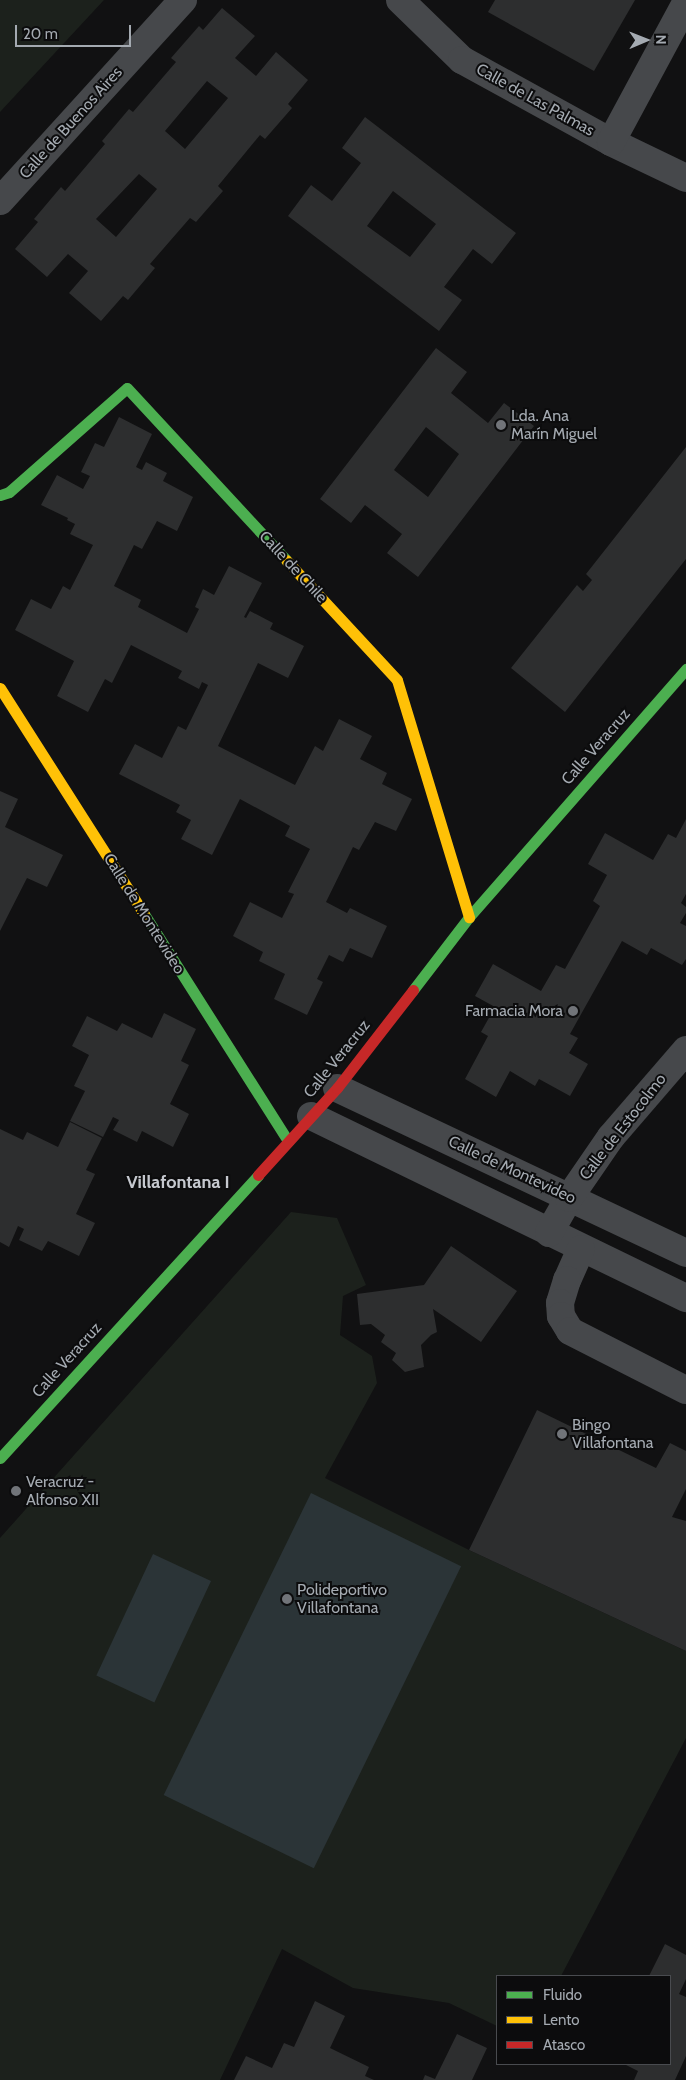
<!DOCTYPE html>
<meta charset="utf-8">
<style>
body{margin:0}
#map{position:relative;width:686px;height:2080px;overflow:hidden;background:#111112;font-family:Cabin,sans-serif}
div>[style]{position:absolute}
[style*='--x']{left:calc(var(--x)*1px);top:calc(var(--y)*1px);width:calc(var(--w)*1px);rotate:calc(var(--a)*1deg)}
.green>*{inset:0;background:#1c211c}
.water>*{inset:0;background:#2b3437;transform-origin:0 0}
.building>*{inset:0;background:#2d2e2f}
.street>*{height:28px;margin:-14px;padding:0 14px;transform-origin:14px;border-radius:14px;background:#46484b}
.fast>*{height:11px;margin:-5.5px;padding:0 5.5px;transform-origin:5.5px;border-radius:5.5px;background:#4caf50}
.slow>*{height:11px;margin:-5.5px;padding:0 5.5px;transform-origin:5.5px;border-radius:5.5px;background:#ffc107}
.jam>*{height:11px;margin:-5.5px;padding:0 5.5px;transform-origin:5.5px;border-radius:5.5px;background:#c62828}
.dots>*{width:14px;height:14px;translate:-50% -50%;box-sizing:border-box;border:2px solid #0c0c0d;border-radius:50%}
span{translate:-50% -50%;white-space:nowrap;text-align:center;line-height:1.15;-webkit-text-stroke:4px #0c0c0d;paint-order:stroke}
.street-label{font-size:16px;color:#a4aab1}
.poi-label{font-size:16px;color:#a4aab1}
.left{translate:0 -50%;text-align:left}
.right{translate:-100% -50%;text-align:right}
.neighbourhood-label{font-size:18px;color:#c5c8ce;font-weight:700}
.legend{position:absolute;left:496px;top:1975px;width:175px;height:90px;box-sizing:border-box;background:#0c0c0d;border:1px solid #494b4f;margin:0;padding:6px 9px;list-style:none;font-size:15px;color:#a4aab1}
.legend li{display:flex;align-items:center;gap:10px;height:25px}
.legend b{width:25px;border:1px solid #494b4f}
.north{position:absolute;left:621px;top:15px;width:50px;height:50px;-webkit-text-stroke:4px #0c0c0d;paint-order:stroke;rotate:89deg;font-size:14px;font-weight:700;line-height:20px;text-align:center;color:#a4aab1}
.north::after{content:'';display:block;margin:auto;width:18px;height:22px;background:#a4aab1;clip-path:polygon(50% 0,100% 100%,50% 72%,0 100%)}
.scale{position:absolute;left:15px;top:25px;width:116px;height:22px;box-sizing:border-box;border:2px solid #a4aab1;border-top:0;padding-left:6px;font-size:15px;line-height:18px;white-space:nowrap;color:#a4aab1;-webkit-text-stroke:4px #0c0c0d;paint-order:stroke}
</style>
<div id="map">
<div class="green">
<i style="clip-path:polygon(0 0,104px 0,0 112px)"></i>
<i style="clip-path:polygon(291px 1212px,337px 1218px,366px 1285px,343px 1296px,340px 1335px,372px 1356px,377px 1383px,325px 1478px,469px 1550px,686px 1651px,686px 1738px,561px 1976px,497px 1976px,497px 2026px,449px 2003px,353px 1988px,282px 1949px,220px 2080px,0 2080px,0 1538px)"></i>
</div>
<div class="water">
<i style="left:311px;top:1493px;width:167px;height:336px;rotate:26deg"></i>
<i style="left:153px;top:1554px;width:64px;height:134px;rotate:25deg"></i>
</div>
<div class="building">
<i style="clip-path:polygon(495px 0,635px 0,594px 71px,488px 12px)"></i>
<i style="clip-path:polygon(evenodd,222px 8px,255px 36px,235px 58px,256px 76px,276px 52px,308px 80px,288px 104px,292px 108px,265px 139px,260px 135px,218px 186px,223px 191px,196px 222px,190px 218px,150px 264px,155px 268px,128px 300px,123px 296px,101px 321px,69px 293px,88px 271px,68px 254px,47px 277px,15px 249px,38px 222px,34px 219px,61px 187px,65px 191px,105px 144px,102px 141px,129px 109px,133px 112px,176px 62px,171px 58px,199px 26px,203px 30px,222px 8px,207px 81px,228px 98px,185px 149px,165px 131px,207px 81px,222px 8px,139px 174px,157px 189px,116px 237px,96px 219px,139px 174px)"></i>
<i style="clip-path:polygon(evenodd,365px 117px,516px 233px,492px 264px,473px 249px,444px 287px,462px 300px,439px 331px,288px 216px,311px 185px,332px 201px,361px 163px,342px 148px,365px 117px,393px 191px,436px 224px,410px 257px,367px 226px,393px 191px)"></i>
<i style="clip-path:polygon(evenodd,436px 348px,467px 372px,451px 393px,488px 423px,504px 403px,534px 426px,418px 577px,387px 553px,402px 534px,365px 505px,351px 523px,320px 499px,436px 348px,426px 427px,459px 454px,428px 497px,394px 470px,426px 427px)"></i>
<i style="clip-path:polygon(119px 417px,152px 434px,136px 467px,142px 470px,146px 462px,167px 473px,163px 481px,193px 497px,177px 531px,157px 521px,142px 549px,134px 545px,114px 586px,141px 600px,138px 607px,187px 633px,199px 609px,195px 607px,203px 589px,214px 595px,229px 566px,262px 583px,244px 617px,246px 618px,250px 611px,273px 623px,270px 629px,304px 646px,288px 678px,258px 663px,218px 746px,295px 785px,315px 746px,323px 751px,339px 719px,372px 736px,360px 759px,387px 773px,382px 784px,412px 799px,396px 831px,375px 822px,359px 850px,353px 847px,326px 902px,347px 913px,350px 908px,387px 926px,372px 958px,350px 948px,343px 962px,329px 955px,317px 979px,323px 982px,307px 1015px,274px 999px,285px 974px,259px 961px,263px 952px,233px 936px,250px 902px,282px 918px,294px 894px,288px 892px,310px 849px,285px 836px,290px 826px,240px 799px,212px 855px,181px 839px,191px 820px,176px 812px,180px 805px,119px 774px,135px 744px,162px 758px,178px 726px,186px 730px,208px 685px,202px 682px,199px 689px,178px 678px,182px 671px,131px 645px,112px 683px,105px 679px,88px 712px,57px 696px,74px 661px,15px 630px,31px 599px,51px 609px,63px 586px,70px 590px,93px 545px,70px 534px,75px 524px,67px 520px,68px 518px,41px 505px,57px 475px,83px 489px,90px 476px,81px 472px,95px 443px,104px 447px)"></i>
<i style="clip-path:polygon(686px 447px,686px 559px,565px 712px,511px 668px,577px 585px,583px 591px,592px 580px,586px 574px)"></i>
<i style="clip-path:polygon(0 791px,18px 799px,5px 827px,63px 855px,47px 887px,27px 878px,0 931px)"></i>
<i style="clip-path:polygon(686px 819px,686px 894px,681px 903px,686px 907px,686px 913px,680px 923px,686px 926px,686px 959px,682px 965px,651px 948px,647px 955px,622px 941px,570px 1034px,578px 1038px,569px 1053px,588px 1064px,570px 1096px,539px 1079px,535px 1086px,510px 1071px,496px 1097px,465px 1079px,488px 1036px,481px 1032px,495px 1007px,475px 996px,493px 964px,541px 991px,556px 965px,565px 969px,600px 906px,593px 901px,607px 875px,588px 864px,605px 833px,653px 860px,668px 834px,676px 838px)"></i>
<i style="clip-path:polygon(164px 1013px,196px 1029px,181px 1061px,189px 1065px,170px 1104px,189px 1114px,173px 1147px,142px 1131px,137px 1142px,113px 1130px,119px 1120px,113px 1117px,103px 1137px,70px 1121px,85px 1091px,74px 1086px,89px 1055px,72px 1046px,87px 1016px,117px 1031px,122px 1023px,152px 1038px)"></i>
<i style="clip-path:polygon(70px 1122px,102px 1138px,86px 1170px,95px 1174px,76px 1214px,95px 1223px,79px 1256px,48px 1241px,42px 1251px,19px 1240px,24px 1229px,18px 1226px,9px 1247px,0 1242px,0 1129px,23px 1140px,27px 1132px,58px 1147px)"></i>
<i style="clip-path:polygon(451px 1246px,517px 1291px,481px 1342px,433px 1309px,437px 1332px,431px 1335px,421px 1345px,424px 1367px,405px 1372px,392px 1360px,396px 1353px,381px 1342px,385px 1335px,371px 1324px,360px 1325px,357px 1294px,424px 1285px)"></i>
<i style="clip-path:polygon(537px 1410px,656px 1468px,670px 1443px,686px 1451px,686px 1489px,672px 1517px,686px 1521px,686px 1651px,469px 1550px)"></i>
<i style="clip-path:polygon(665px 1944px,686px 1955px,686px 1979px,679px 1994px,686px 1997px,686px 2056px,675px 2080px,634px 2080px,638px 2071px,624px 2064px,670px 2064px,670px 1976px,649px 1976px)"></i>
<i style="clip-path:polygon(315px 2001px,345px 2016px,330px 2048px,369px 2067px,365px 2076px,374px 2080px,234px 2080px,246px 2056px,272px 2068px,284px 2043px,294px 2047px)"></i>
<i style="clip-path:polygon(457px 2034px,487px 2048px,472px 2080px,423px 2080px,425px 2075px,435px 2079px)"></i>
</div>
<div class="street">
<i style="--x:400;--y:0;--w:86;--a:44.1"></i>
<i style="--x:462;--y:60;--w:170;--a:28.8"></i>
<i style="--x:611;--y:142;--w:83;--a:25.6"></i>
<i style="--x:611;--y:142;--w:158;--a:-61.7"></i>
<i style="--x:0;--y:201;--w:272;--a:-47.7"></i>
<i style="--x:337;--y:1088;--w:386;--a:25.3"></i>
<i style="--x:311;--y:1116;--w:417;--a:25.9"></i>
<i style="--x:549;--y:1233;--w:40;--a:-60.3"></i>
<i style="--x:569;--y:1198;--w:74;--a:-55.5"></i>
<i style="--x:611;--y:1137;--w:115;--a:-49.2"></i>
<i style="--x:581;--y:1249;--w:34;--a:114"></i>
<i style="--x:567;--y:1280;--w:24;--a:107"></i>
<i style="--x:560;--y:1303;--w:13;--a:86"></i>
<i style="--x:561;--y:1316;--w:17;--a:59"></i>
<i style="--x:570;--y:1331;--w:130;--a:27"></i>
</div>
<div class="fast">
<i style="--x:0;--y:495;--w:9;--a:-18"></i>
<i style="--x:9;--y:492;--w:157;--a:-41.4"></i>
<i style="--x:127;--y:388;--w:234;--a:47.2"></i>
<i style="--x:144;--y:914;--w:269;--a:57.6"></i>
<i style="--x:413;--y:990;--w:92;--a:-52.5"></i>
<i style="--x:469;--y:917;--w:330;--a:-48.8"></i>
<i style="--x:0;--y:1458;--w:383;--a:-47.6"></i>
</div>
<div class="slow">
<i style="--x:286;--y:560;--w:163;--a:47.2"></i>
<i style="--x:397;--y:680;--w:248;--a:73.1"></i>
<i style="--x:0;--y:688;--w:268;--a:57.5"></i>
</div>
<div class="jam">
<i style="--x:258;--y:1175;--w:118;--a:-47.8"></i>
<i style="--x:337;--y:1088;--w:124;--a:-52.2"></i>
</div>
<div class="dots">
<i style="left:501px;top:425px;background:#717479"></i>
<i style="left:573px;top:1011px;background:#717479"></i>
<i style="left:562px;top:1434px;background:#717479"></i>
<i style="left:16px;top:1491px;background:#717479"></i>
<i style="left:287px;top:1599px;background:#717479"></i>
</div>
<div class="street-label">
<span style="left:535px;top:100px;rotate:29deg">Calle de Las Palmas</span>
<span style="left:71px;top:123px;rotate:-48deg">Calle de Buenos Aires</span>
<span style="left:293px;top:567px;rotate:47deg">Calle de Chile</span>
<span style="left:596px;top:747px;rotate:-49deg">Calle Veracruz</span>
<span style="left:144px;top:914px;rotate:58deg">Calle de Montevideo</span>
<span style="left:337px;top:1059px;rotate:-51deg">Calle Veracruz</span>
<span style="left:623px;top:1127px;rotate:-52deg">Calle de Estocolmo</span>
<span style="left:512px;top:1170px;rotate:25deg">Calle de Montevideo</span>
<span style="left:67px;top:1360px;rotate:-48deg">Calle Veracruz</span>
</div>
<div class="poi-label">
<span class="left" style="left:511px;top:425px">Lda. Ana<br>Marín Miguel</span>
<span class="right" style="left:563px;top:1011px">Farmacia Mora</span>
<span class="left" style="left:572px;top:1434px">Bingo<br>Villafontana</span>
<span class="left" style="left:26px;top:1491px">Veracruz -<br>Alfonso XII</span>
<span class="left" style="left:297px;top:1599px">Polideportivo<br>Villafontana</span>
</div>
<div class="neighbourhood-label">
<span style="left:178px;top:1182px">Villafontana I</span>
</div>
<ul class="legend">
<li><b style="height:6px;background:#4caf50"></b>Fluido</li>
<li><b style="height:6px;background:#ffc107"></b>Lento</li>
<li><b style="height:6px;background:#c62828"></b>Atasco</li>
</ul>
<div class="north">N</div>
<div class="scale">20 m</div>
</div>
